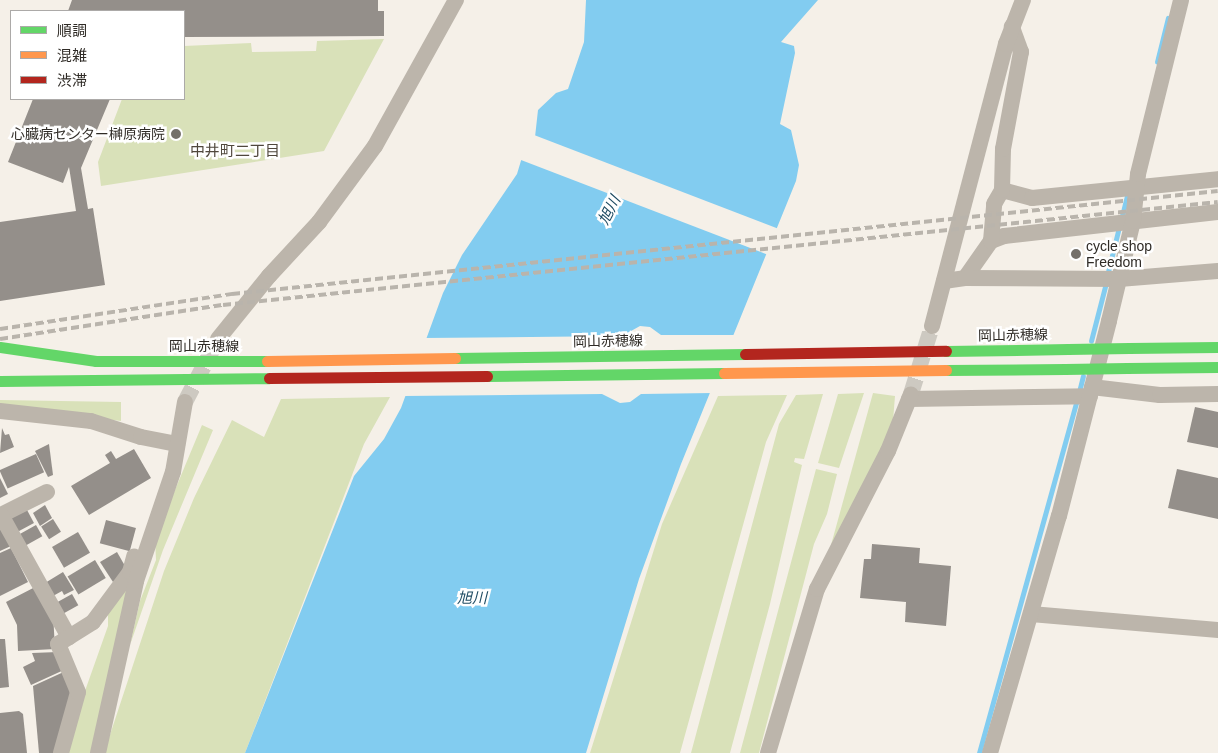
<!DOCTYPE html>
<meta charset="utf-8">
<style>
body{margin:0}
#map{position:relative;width:1218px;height:753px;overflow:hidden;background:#f5f0e8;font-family:Arial,"Noto Sans JP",sans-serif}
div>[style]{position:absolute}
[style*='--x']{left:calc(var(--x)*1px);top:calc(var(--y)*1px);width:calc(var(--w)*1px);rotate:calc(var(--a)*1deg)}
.green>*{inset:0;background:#d9e1b9}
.water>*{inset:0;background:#82ccf0}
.pier>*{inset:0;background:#f5f0e8;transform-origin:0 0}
.stream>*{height:4.5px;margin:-2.25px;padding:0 2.25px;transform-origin:2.25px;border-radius:2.25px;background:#82ccf0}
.building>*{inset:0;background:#948f8a;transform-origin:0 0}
.street-tunnel>*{height:16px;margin-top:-8px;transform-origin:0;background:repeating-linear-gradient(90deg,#cdc9c1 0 16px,transparent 0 24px)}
.street>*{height:16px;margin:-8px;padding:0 8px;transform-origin:8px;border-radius:8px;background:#bcb5ab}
.fast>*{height:11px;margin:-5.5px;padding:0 5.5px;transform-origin:5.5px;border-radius:5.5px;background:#63d668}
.slow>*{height:11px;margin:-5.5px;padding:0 5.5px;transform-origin:5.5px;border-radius:5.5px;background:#ff974d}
.jam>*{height:11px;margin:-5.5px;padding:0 5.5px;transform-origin:5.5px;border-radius:5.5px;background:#b3261e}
.rail>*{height:4px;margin-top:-2px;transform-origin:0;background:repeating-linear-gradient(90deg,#b9b4ac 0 8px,transparent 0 12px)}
.fast-bridge>*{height:11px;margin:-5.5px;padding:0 5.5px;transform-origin:5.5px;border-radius:5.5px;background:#63d668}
.dots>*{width:14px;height:14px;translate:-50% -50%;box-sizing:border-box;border:2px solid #fff;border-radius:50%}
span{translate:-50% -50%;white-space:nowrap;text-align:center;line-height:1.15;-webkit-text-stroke:5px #fff;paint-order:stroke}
.poi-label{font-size:14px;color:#2f2b26}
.right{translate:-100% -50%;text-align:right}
.left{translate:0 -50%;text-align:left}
.street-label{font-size:14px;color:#2f2b26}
.neighbourhood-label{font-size:15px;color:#50483d}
.water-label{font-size:15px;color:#1f4c63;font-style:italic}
.legend{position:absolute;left:10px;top:10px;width:175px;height:90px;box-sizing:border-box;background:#fff;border:1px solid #acaaa8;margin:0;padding:6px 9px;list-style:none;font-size:15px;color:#2f2b26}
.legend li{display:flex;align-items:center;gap:10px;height:25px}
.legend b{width:25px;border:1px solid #acaaa8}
</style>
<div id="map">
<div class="green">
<i style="clip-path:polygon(384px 39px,324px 151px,101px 186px,98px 162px,122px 99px,184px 99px,184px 46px,251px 43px,252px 52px,316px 51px,317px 41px)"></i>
<i style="clip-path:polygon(864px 393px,839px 468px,818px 463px,838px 394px)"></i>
<i style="clip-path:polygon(873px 393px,895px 396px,893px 421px,869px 476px,831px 545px)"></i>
<i style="clip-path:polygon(823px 394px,804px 459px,795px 458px,794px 462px,802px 465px,770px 604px,730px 753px,691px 753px,779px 424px,796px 395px)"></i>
<i style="clip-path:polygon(787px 395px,766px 442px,680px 753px,590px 753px,662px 524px,718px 396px)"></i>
<i style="clip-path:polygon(390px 397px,364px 444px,245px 753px,104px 753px,164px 571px,194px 498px,232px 420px,264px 437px,281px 399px)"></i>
<i style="clip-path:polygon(0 400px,121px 402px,121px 421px,0 406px)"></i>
<i style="clip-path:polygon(202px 425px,213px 430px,163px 550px,130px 645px,140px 601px,156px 560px,155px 538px)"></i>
<i style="clip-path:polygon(816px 469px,837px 474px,827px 514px,814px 544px,759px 753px,740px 753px)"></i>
<i style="clip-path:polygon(131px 576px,92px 753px,63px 753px,108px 626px,108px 606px)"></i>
</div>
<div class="water">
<i style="clip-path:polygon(586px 0,818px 0,781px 42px,794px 46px,795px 53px,780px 124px,791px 130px,799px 165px,796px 181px,681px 464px,639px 579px,586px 753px,245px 753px,354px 476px,384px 439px,401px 408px,443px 293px,462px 255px,517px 174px,523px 154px,535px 137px,538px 110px,556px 93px,568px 89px,584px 42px)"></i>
</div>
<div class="pier">
<i style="left:779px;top:229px;width:28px;height:325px;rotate:111deg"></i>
<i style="clip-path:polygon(640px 326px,650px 327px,661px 335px,736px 335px,713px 393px,641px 394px,630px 402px,620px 403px,602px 394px,403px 396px,424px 338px,622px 336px)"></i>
</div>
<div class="stream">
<i style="--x:1157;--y:62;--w:45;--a:-76"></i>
<i style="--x:1121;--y:220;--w:30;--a:-76"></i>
<i style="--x:1107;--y:276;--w:50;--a:-76.2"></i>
<i style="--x:1091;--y:341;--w:60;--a:-75.5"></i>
<i style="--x:1079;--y:392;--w:16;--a:-76"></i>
<i style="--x:979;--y:753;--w:366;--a:-74.5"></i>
</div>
<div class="building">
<i style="clip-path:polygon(72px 0,378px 0,378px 11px,384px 11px,384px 36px,184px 37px,184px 11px,68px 11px)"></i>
<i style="clip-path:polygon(33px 99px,110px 99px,81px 168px,88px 209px,93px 208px,105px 285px,0 301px,0 222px,76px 211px,69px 167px,63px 183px,8px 162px)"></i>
<i style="clip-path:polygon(1195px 407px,1218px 412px,1218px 448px,1187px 442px)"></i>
<i style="clip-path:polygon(2px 428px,5px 435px,9px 434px,14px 447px,0 453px)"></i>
<i style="clip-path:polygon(49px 444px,53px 475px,48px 477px,35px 451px)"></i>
<i style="clip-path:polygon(134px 449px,151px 478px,89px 515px,71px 486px,110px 463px,105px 455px,111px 451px,116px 459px)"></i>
<i style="left:36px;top:454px;width:20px;height:40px;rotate:66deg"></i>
<i style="clip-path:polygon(1177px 469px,1218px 478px,1218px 519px,1168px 508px)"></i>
<i style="clip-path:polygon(0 478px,8px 494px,0 498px)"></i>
<i style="clip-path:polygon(45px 505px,52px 518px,40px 526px,33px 513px)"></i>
<i style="left:26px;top:508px;width:17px;height:20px;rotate:62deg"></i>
<i style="left:53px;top:519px;width:15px;height:14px;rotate:58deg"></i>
<i style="left:106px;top:520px;width:31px;height:24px;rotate:15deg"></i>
<i style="clip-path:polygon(0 525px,11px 546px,0 551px)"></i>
<i style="left:36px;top:525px;width:13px;height:21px;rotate:61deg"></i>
<i style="left:78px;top:532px;width:24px;height:30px;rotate:60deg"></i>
<i style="clip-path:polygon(872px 544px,920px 548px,919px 563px,951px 566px,946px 626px,905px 622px,906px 602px,860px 598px,864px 559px,871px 559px)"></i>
<i style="clip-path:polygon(11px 548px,28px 582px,0 596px,0 553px)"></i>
<i style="clip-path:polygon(117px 552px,125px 566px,123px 576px,113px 582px,100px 562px)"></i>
<i style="left:95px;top:560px;width:21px;height:32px;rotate:59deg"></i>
<i style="clip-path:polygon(63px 572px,74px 590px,64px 595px,62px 591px,53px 596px,45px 583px)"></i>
<i style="clip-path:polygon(39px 585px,53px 613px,55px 649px,18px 651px,17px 625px,6px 602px)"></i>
<i style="left:72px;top:594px;width:13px;height:17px;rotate:61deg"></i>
<i style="clip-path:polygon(0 639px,5px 639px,9px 687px,0 688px)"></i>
<i style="clip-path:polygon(58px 652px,66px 669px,31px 685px,23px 667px,35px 661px,32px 653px)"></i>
<i style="clip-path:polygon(68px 670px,73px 687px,58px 753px,39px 753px,33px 686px)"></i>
<i style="clip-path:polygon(19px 711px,23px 714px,27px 753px,0 753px,0 713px)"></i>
</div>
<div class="street-tunnel">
<i style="--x:911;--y:394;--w:71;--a:-72.8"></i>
<i style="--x:185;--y:402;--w:71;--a:-62.4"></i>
</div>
<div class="street">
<i style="--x:1002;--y:190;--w:31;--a:15"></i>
<i style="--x:1032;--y:198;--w:187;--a:-5.8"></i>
<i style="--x:991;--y:241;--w:14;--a:-21"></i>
<i style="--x:1004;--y:236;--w:215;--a:-6.4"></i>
<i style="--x:965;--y:278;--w:45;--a:-54.9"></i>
<i style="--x:991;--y:241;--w:37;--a:-85"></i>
<i style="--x:994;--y:204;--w:16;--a:-60"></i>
<i style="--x:1002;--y:190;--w:41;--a:-88.6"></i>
<i style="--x:1003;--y:149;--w:99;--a:-79.5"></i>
<i style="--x:1021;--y:52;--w:27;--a:-110"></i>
<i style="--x:944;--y:281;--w:21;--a:-8"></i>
<i style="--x:965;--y:278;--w:154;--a:0.4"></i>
<i style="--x:1119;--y:279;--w:99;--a:-4.6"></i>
<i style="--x:932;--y:326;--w:292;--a:-75.3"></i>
<i style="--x:1006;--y:44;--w:47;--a:-68.9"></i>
<i style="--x:218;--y:339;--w:81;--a:-51"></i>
<i style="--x:269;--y:276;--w:74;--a:-47.2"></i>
<i style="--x:319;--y:222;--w:94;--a:-53.6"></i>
<i style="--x:375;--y:146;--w:167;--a:-61"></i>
<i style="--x:1092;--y:387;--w:68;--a:6.7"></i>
<i style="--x:1160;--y:395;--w:58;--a:-1"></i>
<i style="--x:909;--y:399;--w:181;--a:-0.9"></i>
<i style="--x:0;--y:411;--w:92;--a:6.3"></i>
<i style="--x:91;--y:421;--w:52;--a:17.7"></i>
<i style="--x:141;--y:437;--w:37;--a:11"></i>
<i style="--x:47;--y:492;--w:51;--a:153.4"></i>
<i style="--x:1;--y:515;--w:140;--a:60.9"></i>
<i style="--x:1031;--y:614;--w:188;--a:4.9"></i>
<i style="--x:61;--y:753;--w:63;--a:-74.4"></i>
<i style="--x:78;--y:692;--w:52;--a:-112.6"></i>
<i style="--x:58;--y:644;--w:41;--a:-32.2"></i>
<i style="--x:93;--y:622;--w:62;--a:-53.5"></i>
<i style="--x:130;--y:572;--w:16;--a:-75"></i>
<i style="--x:98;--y:753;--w:176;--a:-77.5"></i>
<i style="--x:136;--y:581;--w:115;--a:-71.3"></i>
<i style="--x:173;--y:472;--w:71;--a:-80.3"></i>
<i style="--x:768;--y:753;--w:171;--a:-73.4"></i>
<i style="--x:817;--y:589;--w:155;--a:-62.8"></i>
<i style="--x:888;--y:451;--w:61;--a:-68"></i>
<i style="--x:990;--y:753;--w:247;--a:-73.8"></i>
<i style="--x:1059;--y:516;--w:201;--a:-75.6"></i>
<i style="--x:1109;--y:321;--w:103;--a:-76.5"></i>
<i style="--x:1133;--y:221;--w:47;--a:-83.9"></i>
<i style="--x:1138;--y:174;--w:179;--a:-76.1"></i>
</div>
<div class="fast">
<i style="--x:0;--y:347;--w:97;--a:8.3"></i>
<i style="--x:96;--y:361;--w:171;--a:0"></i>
<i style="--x:1129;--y:348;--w:89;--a:-0.6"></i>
<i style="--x:946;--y:351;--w:122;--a:-0.9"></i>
<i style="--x:455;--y:358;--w:290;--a:-0.8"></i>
<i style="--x:1127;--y:368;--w:91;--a:-0.6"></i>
<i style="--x:946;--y:370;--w:119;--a:-0.5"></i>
<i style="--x:487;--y:376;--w:237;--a:-0.7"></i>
<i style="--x:0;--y:381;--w:269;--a:-0.6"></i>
</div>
<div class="slow">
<i style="--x:267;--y:361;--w:188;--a:-0.9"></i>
<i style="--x:724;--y:373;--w:222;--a:-0.8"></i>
</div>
<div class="jam">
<i style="--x:745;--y:354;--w:201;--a:-0.9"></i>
<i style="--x:269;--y:378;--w:218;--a:-0.5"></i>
</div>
<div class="rail">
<i style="--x:0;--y:329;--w:235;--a:-8.6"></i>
<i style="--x:232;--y:294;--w:991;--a:-5.96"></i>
<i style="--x:0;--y:339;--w:226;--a:-8.7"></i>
<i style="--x:223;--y:305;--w:1000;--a:-5.91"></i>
</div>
<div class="fast-bridge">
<i style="--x:1068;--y:349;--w:61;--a:-0.9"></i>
<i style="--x:1065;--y:369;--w:62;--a:-0.9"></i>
</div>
<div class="dots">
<i style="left:176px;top:134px;background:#74706a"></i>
<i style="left:1076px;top:254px;background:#74706a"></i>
</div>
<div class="poi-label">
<span class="right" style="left:165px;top:134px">心臓病センター榊原病院</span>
<span class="left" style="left:1086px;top:254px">cycle shop<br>Freedom</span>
</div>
<div class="street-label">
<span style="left:1013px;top:335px;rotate:-1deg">岡山赤穂線</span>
<span style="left:608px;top:341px;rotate:-1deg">岡山赤穂線</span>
<span style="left:204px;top:346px">岡山赤穂線</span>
</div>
<div class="neighbourhood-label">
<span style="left:235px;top:151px">中井町二丁目</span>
</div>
<div class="water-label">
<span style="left:609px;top:210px;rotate:-63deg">旭川</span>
<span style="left:472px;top:598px">旭川</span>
</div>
<ul class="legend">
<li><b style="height:6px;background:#63d668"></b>順調</li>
<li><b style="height:6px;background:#ff974d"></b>混雑</li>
<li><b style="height:6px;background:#b3261e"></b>渋滞</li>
</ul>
</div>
